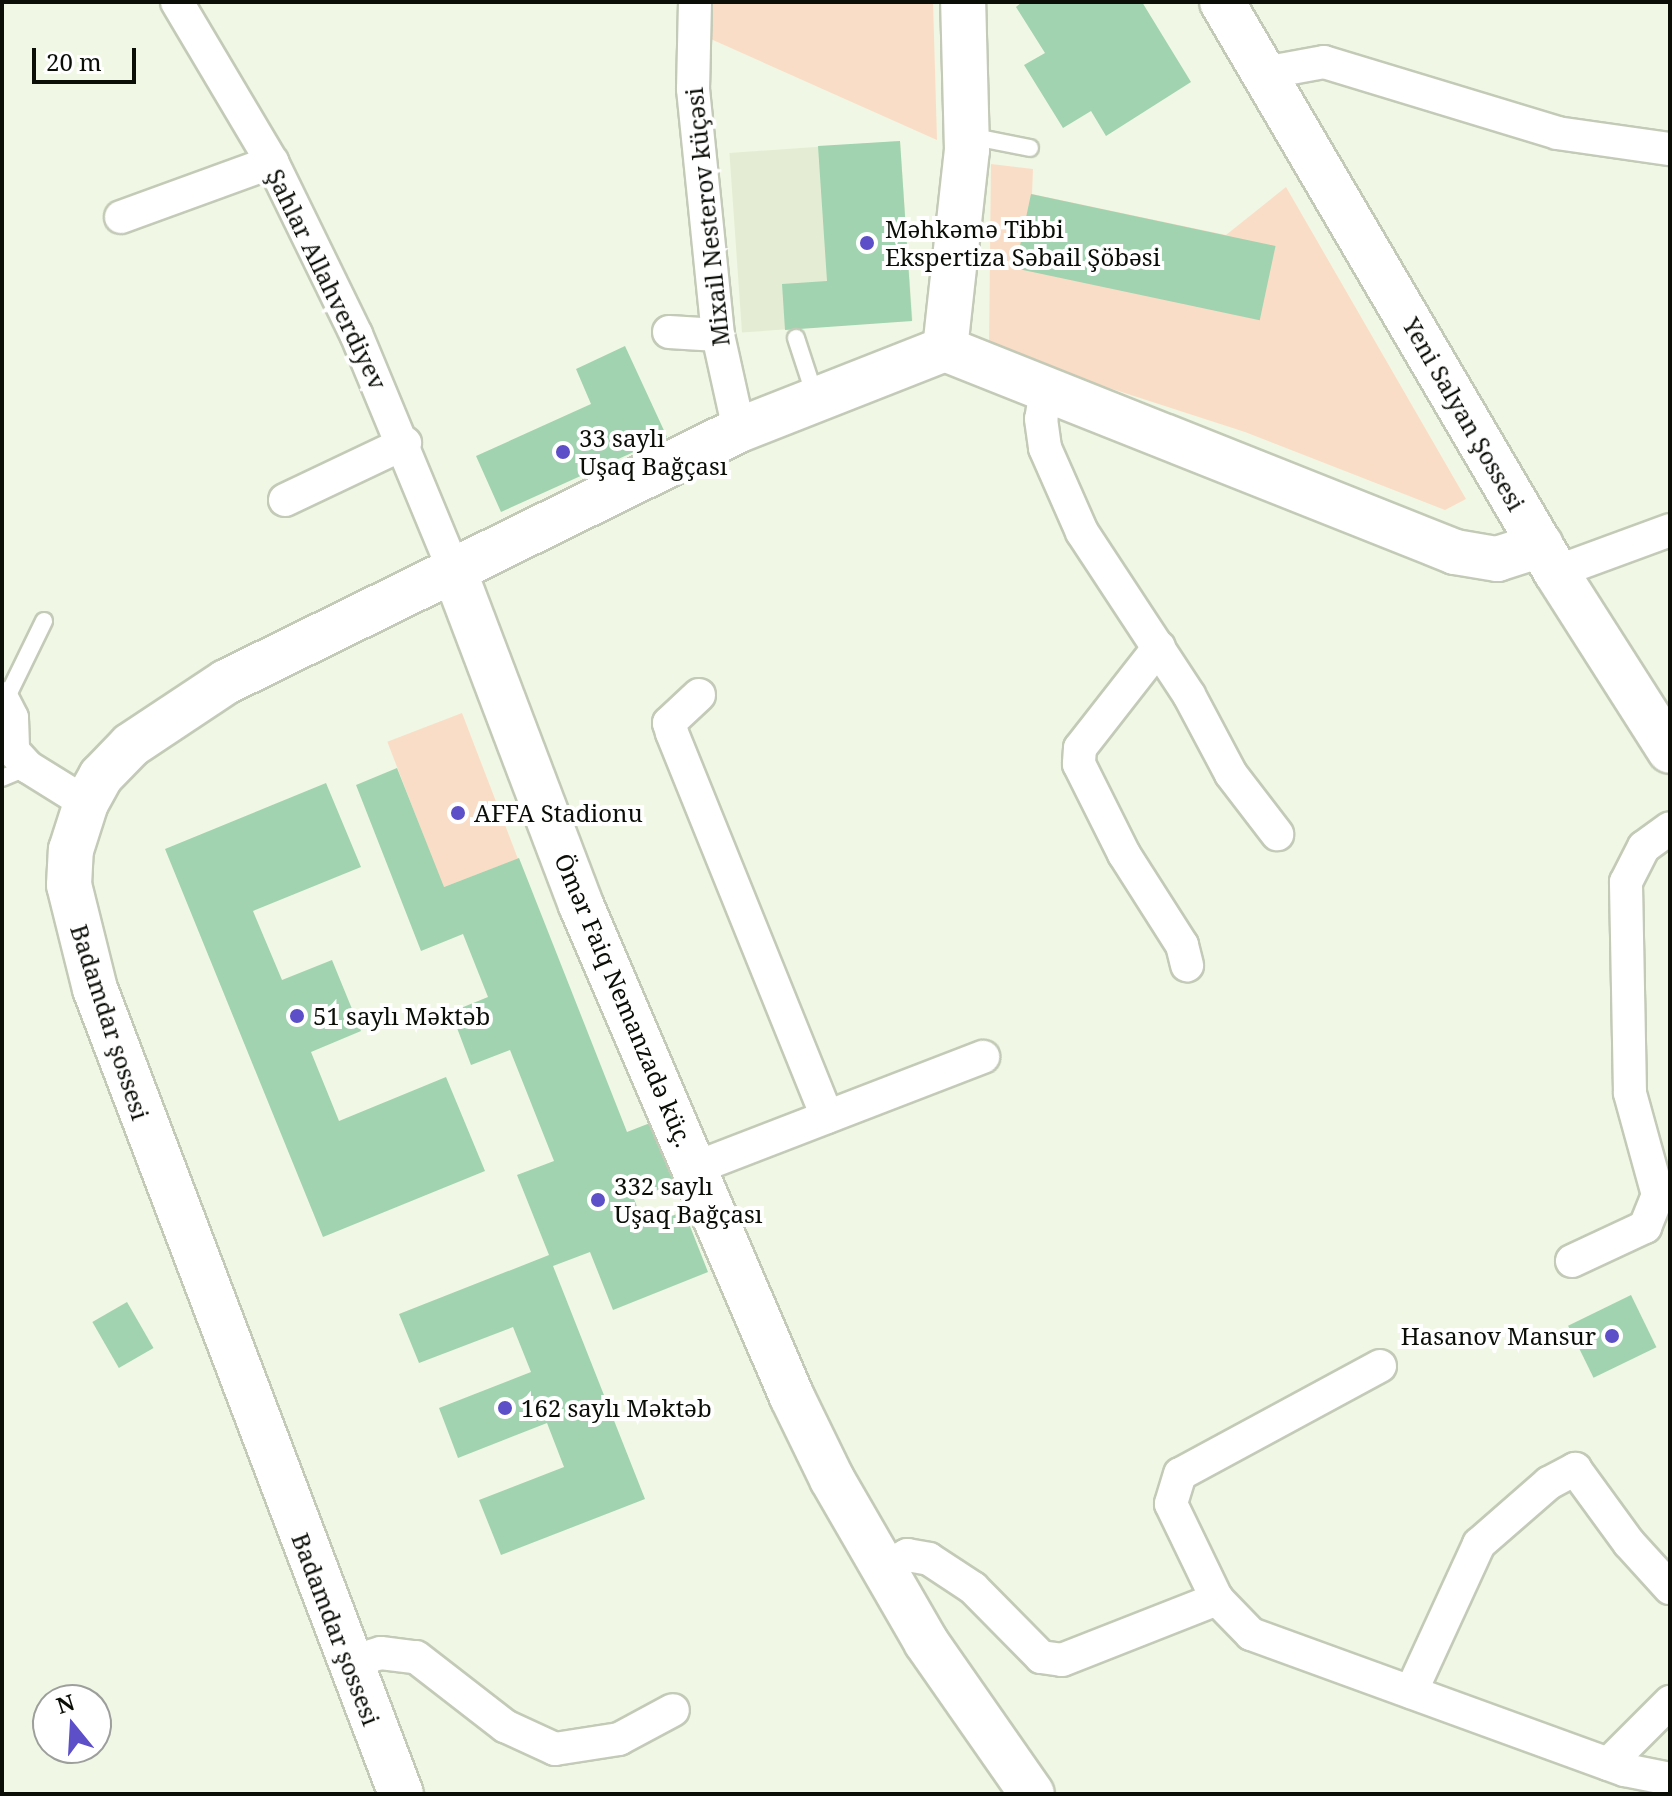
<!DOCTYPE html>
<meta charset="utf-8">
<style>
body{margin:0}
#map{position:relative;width:1672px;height:1796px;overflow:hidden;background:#f0f7e4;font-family:"Noto Serif",serif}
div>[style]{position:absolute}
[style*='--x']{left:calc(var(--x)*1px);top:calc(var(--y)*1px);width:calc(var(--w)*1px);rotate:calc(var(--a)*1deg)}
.built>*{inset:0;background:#e4edd3;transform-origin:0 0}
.green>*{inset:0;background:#faddc7;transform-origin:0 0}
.building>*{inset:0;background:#a1d3b0;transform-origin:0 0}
.roads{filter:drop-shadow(2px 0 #c3cab7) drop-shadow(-2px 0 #c3cab7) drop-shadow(0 2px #c3cab7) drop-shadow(0 -2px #c3cab7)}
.lane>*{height:16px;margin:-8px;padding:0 8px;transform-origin:8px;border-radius:8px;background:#fff}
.street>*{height:32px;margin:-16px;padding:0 16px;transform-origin:16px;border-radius:16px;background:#fff}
.secondary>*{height:44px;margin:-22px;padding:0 22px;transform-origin:22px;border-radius:22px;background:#fff}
.dots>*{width:22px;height:22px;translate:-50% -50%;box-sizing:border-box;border:4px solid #fff;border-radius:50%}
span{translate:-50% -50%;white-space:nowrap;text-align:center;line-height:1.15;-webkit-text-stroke:8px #fff;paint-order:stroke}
.street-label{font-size:24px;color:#0b0e07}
.poi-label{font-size:24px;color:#0b0e07}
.left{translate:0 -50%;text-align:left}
.right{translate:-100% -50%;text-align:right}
.frame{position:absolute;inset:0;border:4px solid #0b0e07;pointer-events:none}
.north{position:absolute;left:32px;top:1684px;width:80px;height:80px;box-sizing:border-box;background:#fff;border:2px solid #9d9f9c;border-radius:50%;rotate:342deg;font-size:22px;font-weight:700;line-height:32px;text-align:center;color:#0b0e07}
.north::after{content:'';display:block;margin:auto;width:28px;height:36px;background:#5c4fc7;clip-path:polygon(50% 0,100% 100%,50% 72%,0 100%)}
.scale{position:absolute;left:32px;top:48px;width:104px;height:36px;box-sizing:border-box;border:4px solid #0b0e07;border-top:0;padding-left:10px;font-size:24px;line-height:28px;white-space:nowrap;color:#0b0e07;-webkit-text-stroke:6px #fff;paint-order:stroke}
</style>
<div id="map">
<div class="built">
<i style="left:900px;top:141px;width:180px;height:171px;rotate:86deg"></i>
</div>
<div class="green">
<i style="clip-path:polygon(707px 2px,933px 2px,937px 140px,704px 36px)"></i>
<i style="clip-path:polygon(991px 164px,1033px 169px,1032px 194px,1226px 235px,1286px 187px,1466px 499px,1445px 510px,1245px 432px,989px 349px)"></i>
<i style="left:462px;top:713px;width:156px;height:80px;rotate:69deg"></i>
</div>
<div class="building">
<i style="clip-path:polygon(1022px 2px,1142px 2px,1191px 82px,1106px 136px,1091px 111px,1063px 128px,1024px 65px,1045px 53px,1016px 7px)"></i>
<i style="clip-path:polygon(900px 141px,912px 321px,785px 330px,782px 284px,827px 281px,818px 146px)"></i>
<i style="left:1031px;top:194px;width:250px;height:76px;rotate:12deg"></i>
<i style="clip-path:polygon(625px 346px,667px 437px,501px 512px,476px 456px,591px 404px,576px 369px)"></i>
<i style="clip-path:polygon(397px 768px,444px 887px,519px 858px,627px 1132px,650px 1123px,674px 1184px,634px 1199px,645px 1227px,684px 1211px,708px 1272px,613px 1310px,590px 1252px,553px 1266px,645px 1499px,501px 1555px,479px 1500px,564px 1467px,547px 1423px,458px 1458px,439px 1408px,531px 1372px,513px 1327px,419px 1363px,399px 1314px,549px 1255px,517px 1175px,554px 1161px,510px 1050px,471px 1065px,451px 1012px,488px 997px,463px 934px,421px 951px,356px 785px)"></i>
<i style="clip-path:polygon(326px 783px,361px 867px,253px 911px,282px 980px,332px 960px,361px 1031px,311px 1052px,339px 1121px,446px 1077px,485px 1171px,323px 1237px,165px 849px)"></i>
<i style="left:1631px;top:1295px;width:58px;height:70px;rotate:64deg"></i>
<i style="left:127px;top:1302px;width:53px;height:40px;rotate:60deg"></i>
</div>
<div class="roads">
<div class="lane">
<i style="--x:969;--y:136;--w:62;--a:11.1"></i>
<i style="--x:796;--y:338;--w:61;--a:71.9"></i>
<i style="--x:5;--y:701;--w:89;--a:-64"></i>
<i style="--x:2;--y:778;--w:28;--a:-23"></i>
</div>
<div class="street">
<i style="--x:177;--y:2;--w:186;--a:59.3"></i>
<i style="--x:272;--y:162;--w:191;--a:64"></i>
<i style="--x:356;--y:334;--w:253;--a:67.5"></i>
<i style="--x:695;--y:2;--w:87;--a:91.3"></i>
<i style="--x:693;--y:89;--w:247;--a:84.2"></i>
<i style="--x:718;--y:335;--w:97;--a:77.5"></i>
<i style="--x:1264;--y:73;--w:61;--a:-10.4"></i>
<i style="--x:1324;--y:62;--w:244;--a:16.9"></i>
<i style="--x:1557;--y:133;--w:114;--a:8.1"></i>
<i style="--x:121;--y:217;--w:161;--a:-20"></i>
<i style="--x:669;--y:332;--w:49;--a:3.5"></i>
<i style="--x:1046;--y:389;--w:30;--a:99"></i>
<i style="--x:1041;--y:419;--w:29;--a:82"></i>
<i style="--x:1045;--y:448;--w:92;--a:66.2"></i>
<i style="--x:1082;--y:532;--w:195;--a:56.7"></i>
<i style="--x:1189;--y:695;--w:89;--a:62"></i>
<i style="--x:1231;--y:774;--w:76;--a:52.5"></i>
<i style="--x:285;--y:500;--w:133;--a:-25.4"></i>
<i style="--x:1556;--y:572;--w:121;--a:-20.2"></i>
<i style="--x:1159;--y:647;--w:128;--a:128"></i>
<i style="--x:1080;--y:748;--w:16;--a:94"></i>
<i style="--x:1079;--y:764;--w:101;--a:63.4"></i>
<i style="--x:1124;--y:854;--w:108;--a:57.5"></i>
<i style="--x:1182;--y:945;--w:21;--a:76"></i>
<i style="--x:699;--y:695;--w:41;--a:137"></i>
<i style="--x:669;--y:723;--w:10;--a:73"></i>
<i style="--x:672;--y:733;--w:414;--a:68"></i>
<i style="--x:2;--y:698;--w:22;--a:63"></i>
<i style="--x:12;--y:718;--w:28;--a:88"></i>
<i style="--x:2;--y:739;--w:38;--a:47"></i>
<i style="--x:28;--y:767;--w:68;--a:31.8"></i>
<i style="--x:695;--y:1168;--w:309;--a:-21.1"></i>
<i style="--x:1572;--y:1261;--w:81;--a:-25"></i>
<i style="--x:1645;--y:1227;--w:35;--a:-68"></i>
<i style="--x:1658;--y:1195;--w:106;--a:-105.4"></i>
<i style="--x:1630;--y:1093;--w:211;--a:-91.1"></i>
<i style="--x:1626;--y:882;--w:39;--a:-63"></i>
<i style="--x:1644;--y:847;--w:32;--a:-36"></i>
<i style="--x:1380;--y:1366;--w:227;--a:151.6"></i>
<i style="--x:1180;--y:1474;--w:31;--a:107"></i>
<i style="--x:1171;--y:1504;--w:106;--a:64.2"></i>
<i style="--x:1217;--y:1599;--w:49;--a:45.8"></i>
<i style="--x:1251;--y:1634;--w:398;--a:20"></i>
<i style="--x:1625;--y:1770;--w:46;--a:11.3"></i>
<i style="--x:882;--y:1569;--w:29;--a:-29"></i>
<i style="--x:907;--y:1555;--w:22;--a:10"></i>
<i style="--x:929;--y:1559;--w:53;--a:33.4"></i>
<i style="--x:973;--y:1588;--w:97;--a:45.4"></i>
<i style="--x:1041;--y:1657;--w:21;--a:8"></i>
<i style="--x:1062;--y:1660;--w:167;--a:-21.5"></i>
<i style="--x:348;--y:1663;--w:34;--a:-17"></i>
<i style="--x:381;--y:1653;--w:35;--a:7"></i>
<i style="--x:416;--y:1657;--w:113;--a:37.8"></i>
<i style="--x:505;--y:1726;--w:55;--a:24.7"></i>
<i style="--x:555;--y:1749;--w:65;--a:-8.9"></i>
<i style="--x:619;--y:1739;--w:61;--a:-28.2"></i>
<i style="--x:1411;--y:1692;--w:163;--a:-65.3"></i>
<i style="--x:1479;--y:1544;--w:93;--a:-41.1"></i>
<i style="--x:1549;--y:1483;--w:30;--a:-28"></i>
<i style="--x:1575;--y:1469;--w:92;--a:53.9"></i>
<i style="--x:1629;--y:1543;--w:61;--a:47.7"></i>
<i style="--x:1608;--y:1764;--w:88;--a:-45"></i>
</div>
<div class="secondary">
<i style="--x:1222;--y:2;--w:661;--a:59.63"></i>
<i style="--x:1556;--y:572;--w:212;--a:57.5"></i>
<i style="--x:945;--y:349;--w:549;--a:21.7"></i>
<i style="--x:1455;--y:552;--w:43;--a:9.5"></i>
<i style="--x:1497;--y:559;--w:46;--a:-17.7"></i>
<i style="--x:945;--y:349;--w:200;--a:-83.7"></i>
<i style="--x:967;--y:150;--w:148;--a:-91.5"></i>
<i style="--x:453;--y:568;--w:360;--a:69.2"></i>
<i style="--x:581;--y:905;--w:535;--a:66.79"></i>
<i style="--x:792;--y:1397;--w:91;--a:64"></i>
<i style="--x:832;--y:1479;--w:188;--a:60"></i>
<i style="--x:926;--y:1642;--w:185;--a:55.1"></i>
<i style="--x:401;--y:1794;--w:861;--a:-110.81"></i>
<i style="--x:95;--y:989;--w:107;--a:-104"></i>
<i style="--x:69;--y:885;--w:35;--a:-87"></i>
<i style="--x:71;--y:850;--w:49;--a:-72.3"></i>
<i style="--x:86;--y:803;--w:31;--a:-61"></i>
<i style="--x:101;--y:776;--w:43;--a:-45.9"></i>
<i style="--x:131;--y:745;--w:114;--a:-33.6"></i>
<i style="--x:226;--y:682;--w:572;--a:-26.16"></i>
<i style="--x:739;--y:430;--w:221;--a:-21.5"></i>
</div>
</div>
<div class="dots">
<i style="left:867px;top:243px;background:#5c4fc7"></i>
<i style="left:563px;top:452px;background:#5c4fc7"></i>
<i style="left:458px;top:813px;background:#5c4fc7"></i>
<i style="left:297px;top:1016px;background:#5c4fc7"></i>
<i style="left:598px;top:1200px;background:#5c4fc7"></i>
<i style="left:1612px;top:1336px;background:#5c4fc7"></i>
<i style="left:505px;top:1408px;background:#5c4fc7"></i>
</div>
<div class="street-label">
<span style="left:707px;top:217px;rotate:-96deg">Mixail Nesterov küçəsi</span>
<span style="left:327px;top:279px;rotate:64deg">Şahlar Allahverdiyev</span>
<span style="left:1464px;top:414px;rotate:60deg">Yeni Salyan Şossesi</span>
<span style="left:624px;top:1000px;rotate:67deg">Ömər Faiq Nemanzadə küç.</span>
<span style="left:110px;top:1022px;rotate:72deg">Badamdar şossesi</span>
<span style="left:336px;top:1629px;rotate:69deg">Badamdar şossesi</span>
</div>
<div class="poi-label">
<span class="left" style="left:885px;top:243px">Məhkəmə Tibbi<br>Ekspertiza Səbail Şöbəsi</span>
<span class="left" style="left:579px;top:452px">33 saylı<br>Uşaq Bağçası</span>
<span class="left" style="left:474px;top:813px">AFFA Stadionu</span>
<span class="left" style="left:313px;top:1016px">51 saylı Məktəb</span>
<span class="left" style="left:614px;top:1200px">332 saylı<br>Uşaq Bağçası</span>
<span class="right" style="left:1596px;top:1336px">Hasanov Mansur</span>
<span class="left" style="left:521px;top:1408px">162 saylı Məktəb</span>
</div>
<div class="frame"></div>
<div class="north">N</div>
<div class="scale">20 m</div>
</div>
